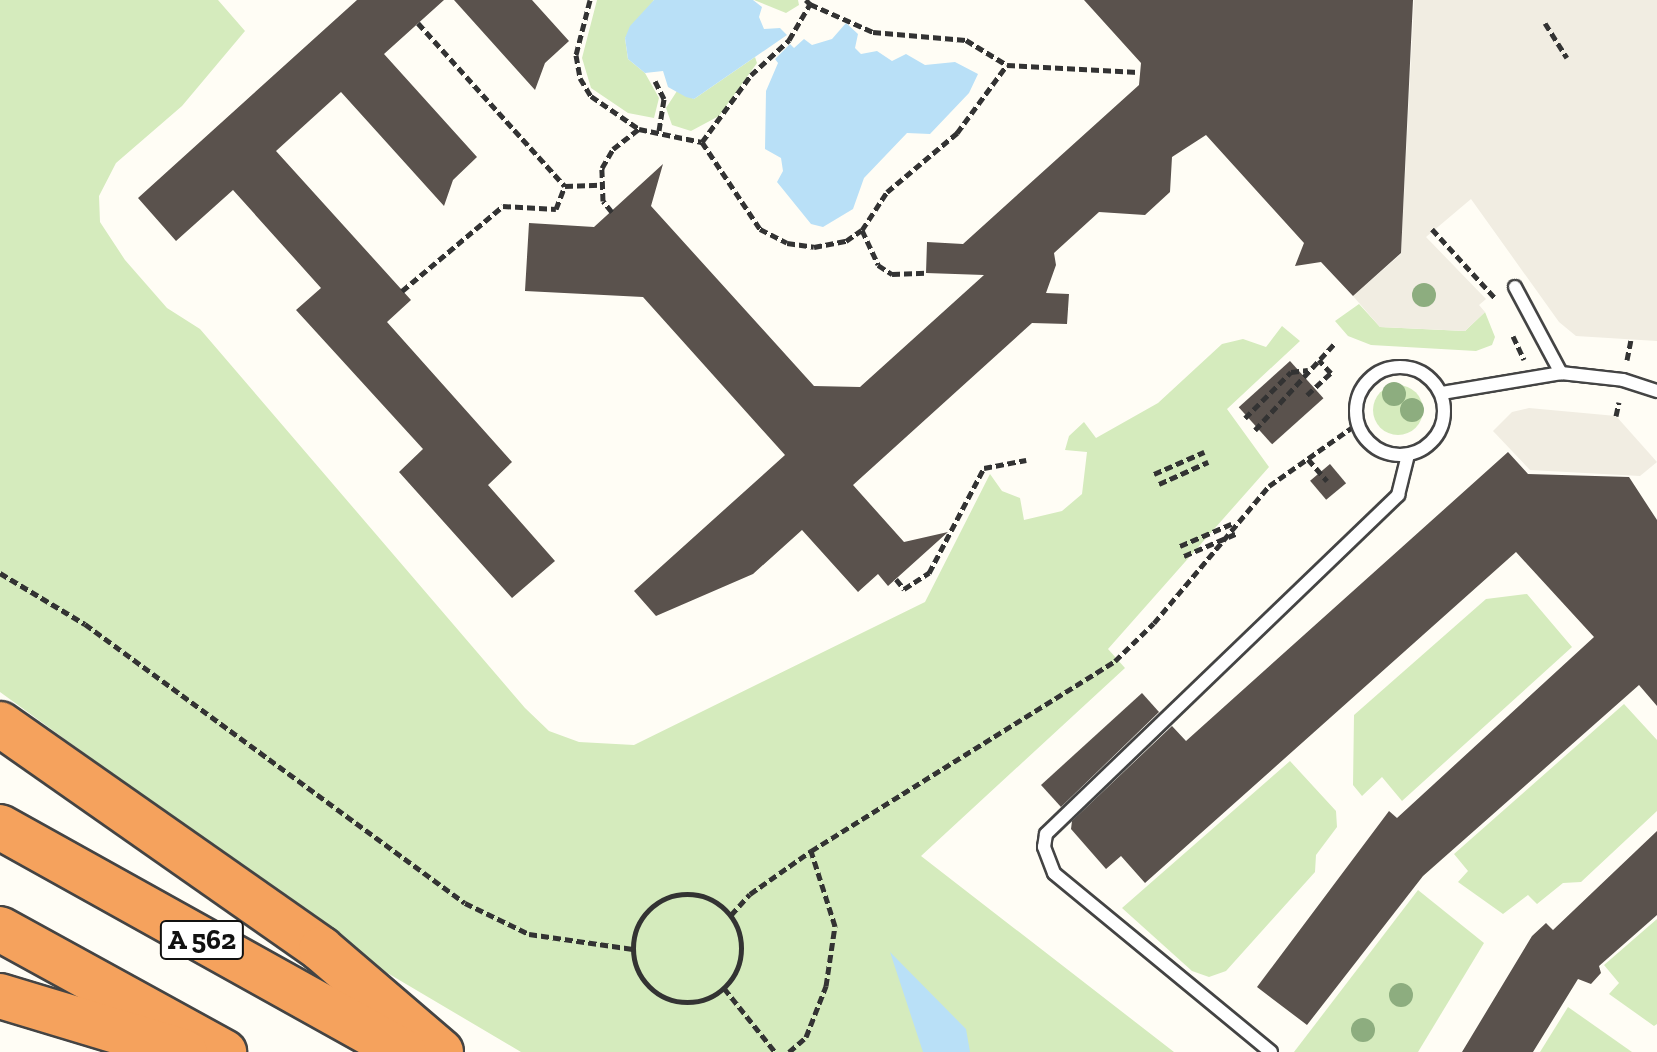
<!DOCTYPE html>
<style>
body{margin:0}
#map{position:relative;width:1657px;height:1052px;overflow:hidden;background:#fffdf5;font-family:"Zilla Slab",serif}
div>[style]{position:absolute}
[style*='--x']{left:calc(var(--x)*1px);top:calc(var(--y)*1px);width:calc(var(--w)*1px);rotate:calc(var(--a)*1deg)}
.green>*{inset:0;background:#d5ebbd}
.round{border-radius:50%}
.plaza>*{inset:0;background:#f1ede2}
.water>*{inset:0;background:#b9e0f7}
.building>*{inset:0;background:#5a524d;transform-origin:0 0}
.path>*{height:5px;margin-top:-2.5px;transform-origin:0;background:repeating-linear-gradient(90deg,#333 0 8px,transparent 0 12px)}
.path>.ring{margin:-2.5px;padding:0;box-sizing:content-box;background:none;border:5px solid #333;border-radius:50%}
.roads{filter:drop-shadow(2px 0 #444) drop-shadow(-2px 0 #444) drop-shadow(0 2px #444) drop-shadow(0 -2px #444)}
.service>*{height:12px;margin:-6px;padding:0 6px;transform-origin:6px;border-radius:6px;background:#fff}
.service>.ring{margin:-6px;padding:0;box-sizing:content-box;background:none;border:12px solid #fff;border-radius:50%}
.motorway>*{height:44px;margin:-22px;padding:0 22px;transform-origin:22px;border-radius:22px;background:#f5a25d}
.trees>*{width:24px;height:24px;margin:-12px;border-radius:50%;background:#8dad7f}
span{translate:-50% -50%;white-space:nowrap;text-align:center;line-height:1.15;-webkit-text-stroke:8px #fff;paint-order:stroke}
.shield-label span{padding:2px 6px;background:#fff;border:2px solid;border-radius:6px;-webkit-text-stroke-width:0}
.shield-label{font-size:28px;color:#111;font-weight:700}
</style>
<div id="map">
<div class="green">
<i style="clip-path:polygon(0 0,218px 0,245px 31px,182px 106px,116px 163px,99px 196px,100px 222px,125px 260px,167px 308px,200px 329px,525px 708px,549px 731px,579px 742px,634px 745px,925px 602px,990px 474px,1002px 491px,1020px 498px,1024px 520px,1062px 511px,1082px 494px,1087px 452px,1065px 450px,1069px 436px,1084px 422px,1096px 438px,1158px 403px,1222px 344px,1243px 339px,1266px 347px,1282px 326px,1300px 341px,1227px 409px,1269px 467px,1108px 649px,1125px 668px,921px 856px,1174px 1052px,521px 1052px,384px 971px,0 692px)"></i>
<i style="clip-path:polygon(597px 0,654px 0,625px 38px,628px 59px,645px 73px,659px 98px,654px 118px,628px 113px,591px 88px,582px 58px)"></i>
<i style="clip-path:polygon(754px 0,798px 0,799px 5px,786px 13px)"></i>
<i style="clip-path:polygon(755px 57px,757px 63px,719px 116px,691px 131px,672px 125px,666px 108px,677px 91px,694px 99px)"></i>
<i style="clip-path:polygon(1359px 304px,1380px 327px,1465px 331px,1485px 312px,1495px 337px,1492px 345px,1476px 351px,1371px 345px,1348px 336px,1335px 321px)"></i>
<i class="round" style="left:1373px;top:385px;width:50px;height:50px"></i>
<i style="clip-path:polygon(1527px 594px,1572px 647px,1402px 801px,1382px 777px,1362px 796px,1353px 785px,1354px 715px,1486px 599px)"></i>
<i style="clip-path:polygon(1624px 704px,1657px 740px,1657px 811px,1581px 882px,1563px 883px,1537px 904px,1528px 895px,1503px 914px,1458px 882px,1468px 871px,1454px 854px)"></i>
<i style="clip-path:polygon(1290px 761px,1336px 811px,1337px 827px,1316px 855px,1315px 872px,1226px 971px,1209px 977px,1192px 971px,1122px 908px)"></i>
<i style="clip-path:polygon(1418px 890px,1484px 943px,1418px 1052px,1294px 1052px)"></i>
<i style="clip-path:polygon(1657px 919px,1657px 1024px,1654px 1026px,1609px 994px,1619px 983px,1604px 965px)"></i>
<i style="clip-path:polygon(1568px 1007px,1632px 1052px,1540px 1052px)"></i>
</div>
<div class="plaza">
<i style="clip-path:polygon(1414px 0,1657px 0,1657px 341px,1576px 336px,1559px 322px,1471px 199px,1426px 237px,1486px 299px,1479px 305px,1485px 312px,1465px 331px,1380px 327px,1353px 296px,1401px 254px)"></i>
<i style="clip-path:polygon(1529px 408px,1616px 416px,1657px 462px,1640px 476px,1530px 470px,1493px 431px,1512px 412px)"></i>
</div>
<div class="water">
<i style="clip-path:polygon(654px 0,753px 0,762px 7px,759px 17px,764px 29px,780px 28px,787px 35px,694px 99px,686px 97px,668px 87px,663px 71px,645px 73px,628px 59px,625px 38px,630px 26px)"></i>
<i style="clip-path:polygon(846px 23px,858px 34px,855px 48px,861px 54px,877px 51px,892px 61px,906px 54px,925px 65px,955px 62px,978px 74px,969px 93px,930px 134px,907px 133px,864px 178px,853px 209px,823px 227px,811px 224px,777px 182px,783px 171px,781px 158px,765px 149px,766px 91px,778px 63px,775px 59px,790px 44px,794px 48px,804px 39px,812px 45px,832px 39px)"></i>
<i style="clip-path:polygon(890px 952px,966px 1029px,970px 1052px,923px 1052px)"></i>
</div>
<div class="building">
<i style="clip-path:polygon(357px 0,444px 0,384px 54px,477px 157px,453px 180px,444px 206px,341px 92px,276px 151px,411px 300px,387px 322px,512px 462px,488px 485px,555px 561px,512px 598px,399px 472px,423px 449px,296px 310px,321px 288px,233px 190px,176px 241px,138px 198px)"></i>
<i style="clip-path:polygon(454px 0,532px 0,569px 41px,545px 63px,535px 90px)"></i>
<i style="clip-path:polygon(1084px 0,1413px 0,1401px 253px,1353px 296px,1321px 262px,1295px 266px,1304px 243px,1206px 135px,1172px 157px,1170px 192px,1145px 215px,1099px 212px,1054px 253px,1056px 265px,1046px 293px,1069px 294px,1067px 324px,1032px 323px,853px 485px,904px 542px,948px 532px,888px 586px,878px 574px,858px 592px,802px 530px,753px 574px,656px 616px,634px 591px,785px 455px,643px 297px,525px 291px,529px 223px,594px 227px,663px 164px,651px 206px,814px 386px,860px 387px,984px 275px,926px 273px,927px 242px,963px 244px,1139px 85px,1141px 63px)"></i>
<i style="left:1290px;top:361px;width:50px;height:69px;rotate:48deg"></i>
<i style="clip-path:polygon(1508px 452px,1528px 474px,1629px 477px,1657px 520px,1657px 706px,1639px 685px,1423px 876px,1307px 1025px,1257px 987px,1389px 811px,1397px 818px,1594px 637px,1516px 552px,1145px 883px,1121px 856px,1106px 869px,1071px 829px,1072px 821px,1172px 726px,1186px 741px)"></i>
<i style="left:1330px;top:464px;width:25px;height:26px;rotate:50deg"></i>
<i style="clip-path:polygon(1142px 693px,1159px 712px,1061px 807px,1041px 785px)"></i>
<i style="clip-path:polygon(1657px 831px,1657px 915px,1599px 966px,1601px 973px,1591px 984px,1578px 979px,1533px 1052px,1462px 1052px,1532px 936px,1546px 923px,1553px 930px)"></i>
</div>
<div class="path">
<i style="--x:590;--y:0;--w:57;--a:104.3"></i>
<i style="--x:576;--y:55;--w:23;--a:80"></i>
<i style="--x:580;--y:78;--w:21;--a:59"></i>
<i style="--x:591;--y:96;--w:58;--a:34.5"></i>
<i style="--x:639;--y:129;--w:64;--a:11.7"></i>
<i style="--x:702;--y:142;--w:83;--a:-53.8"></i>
<i style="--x:751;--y:75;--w:52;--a:-42.6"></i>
<i style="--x:789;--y:40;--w:42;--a:-59.7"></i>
<i style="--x:810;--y:4;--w:6;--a:-135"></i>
<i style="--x:810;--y:4;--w:69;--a:24"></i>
<i style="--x:873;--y:32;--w:93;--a:4.9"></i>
<i style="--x:966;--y:40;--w:48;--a:31.4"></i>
<i style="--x:1007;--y:65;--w:131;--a:3.1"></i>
<i style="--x:418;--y:23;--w:219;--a:48"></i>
<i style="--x:1545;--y:23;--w:41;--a:57.8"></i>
<i style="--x:655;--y:81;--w:20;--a:63"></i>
<i style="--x:664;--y:99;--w:32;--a:99"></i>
<i style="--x:702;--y:142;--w:105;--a:56.3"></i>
<i style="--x:760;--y:229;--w:30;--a:27"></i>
<i style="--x:787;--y:243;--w:27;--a:8"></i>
<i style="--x:814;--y:247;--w:33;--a:-11"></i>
<i style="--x:846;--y:241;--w:19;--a:-35"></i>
<i style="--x:862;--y:230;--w:38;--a:65"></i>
<i style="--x:878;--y:265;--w:17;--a:33"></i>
<i style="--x:892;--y:274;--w:34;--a:-2"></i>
<i style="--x:612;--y:212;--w:14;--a:-129"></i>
<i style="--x:603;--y:201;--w:33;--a:-92"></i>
<i style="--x:602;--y:168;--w:22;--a:-60"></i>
<i style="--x:613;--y:149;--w:33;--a:-38"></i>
<i style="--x:1432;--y:229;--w:93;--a:47.6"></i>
<i style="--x:862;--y:230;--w:45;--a:-56.7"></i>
<i style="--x:887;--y:192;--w:92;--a:-40.1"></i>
<i style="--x:957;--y:133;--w:84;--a:-53.7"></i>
<i style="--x:402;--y:291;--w:132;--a:-40.1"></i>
<i style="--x:503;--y:206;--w:53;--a:3.2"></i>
<i style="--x:556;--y:209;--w:25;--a:-69"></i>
<i style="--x:565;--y:186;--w:35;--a:-2"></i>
<i style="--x:1513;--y:336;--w:26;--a:65"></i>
<i style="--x:1627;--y:360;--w:20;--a:-79"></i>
<i style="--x:1307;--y:395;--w:33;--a:-43"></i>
<i style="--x:1331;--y:373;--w:18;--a:-133"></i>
<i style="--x:1616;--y:416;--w:14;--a:-78"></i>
<i style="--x:1245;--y:418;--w:65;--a:-45"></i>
<i style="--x:1291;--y:372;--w:17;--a:-7"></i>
<i style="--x:1255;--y:430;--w:117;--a:-47.4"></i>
<i style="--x:1308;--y:459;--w:29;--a:49"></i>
<i style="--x:1154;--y:474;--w:55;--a:-23.7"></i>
<i style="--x:1159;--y:484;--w:54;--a:-24.2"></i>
<i style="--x:1180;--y:546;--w:56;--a:-23.3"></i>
<i style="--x:1184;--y:556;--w:56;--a:-23.3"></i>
<i style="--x:0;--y:573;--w:99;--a:31"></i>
<i style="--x:85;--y:624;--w:471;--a:36.3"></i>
<i style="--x:465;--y:903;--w:71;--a:25.8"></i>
<i style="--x:529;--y:934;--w:105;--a:8.2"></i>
<i style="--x:896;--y:579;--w:13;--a:51"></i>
<i style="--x:904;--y:589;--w:30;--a:-33"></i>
<i style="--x:929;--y:573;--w:119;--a:-62.4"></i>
<i style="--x:984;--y:468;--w:43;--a:-10.8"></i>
<i class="ring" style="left:633px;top:894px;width:103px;height:103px"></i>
<i style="--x:731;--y:915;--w:28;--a:-48"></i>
<i style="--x:750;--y:894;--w:75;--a:-35.2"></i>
<i style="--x:811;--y:851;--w:358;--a:-32"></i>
<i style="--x:1115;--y:661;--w:54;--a:-44.3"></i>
<i style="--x:1154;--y:623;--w:179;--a:-50"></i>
<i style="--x:1269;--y:486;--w:108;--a:-35.2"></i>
<i style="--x:724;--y:988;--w:82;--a:51.4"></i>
<i style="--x:789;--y:1052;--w:23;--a:-41"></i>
<i style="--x:806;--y:1037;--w:55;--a:-68.6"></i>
<i style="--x:826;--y:986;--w:61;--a:-81.5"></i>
<i style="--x:835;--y:926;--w:79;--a:-107.7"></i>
</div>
<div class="roads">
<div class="service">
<i style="--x:1515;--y:287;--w:98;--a:61.9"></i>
<i class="ring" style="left:1356px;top:367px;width:76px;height:76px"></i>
<i style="--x:1442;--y:393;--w:121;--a:-9.5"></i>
<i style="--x:1561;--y:373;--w:62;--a:6.4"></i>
<i style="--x:1623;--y:380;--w:36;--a:18"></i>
<i style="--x:1271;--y:1052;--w:281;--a:-140.5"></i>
<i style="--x:1054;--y:873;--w:28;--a:-111"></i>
<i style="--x:1044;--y:847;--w:13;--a:-81"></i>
<i style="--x:1046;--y:834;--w:489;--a:-43.9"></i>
<i style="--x:1398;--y:495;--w:41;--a:-76"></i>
</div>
<div class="motorway">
<i style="--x:0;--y:724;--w:392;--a:35"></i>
<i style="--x:321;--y:949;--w:158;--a:40.6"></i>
<i style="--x:0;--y:827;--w:462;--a:29.1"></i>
<i style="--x:0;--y:929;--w:256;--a:28.8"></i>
<i style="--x:0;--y:996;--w:193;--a:16.8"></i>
</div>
</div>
<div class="trees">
<i style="left:1424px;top:295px"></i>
<i style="left:1394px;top:394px"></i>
<i style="left:1412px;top:410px"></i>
<i style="left:1401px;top:995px"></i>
<i style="left:1363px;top:1030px"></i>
</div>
<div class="shield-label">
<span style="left:202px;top:940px">A 562</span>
</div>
</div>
